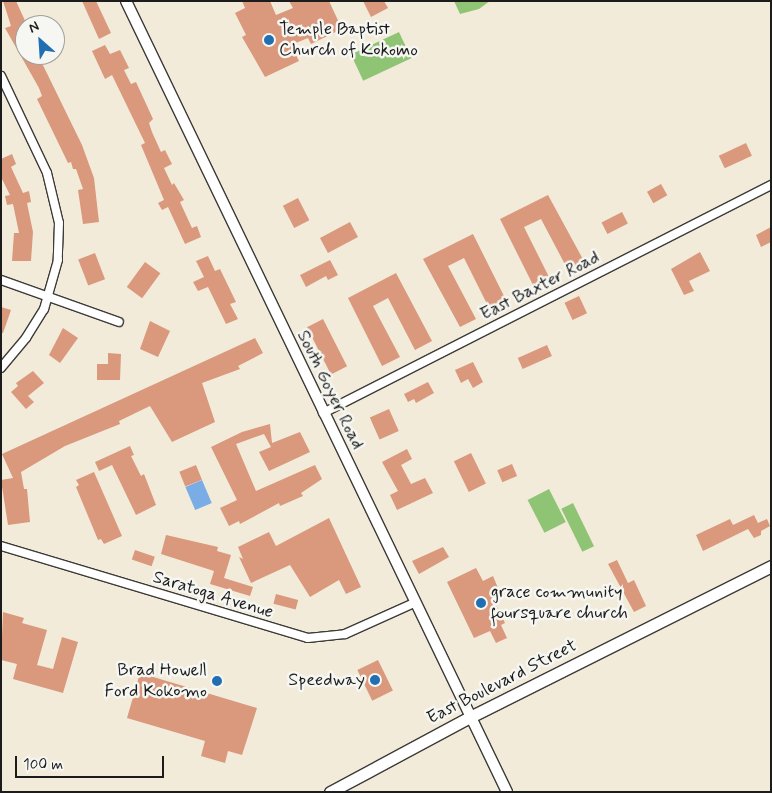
<!DOCTYPE html>
<style>
body{margin:0}
#map{position:relative;width:772px;height:793px;overflow:hidden;background:#f2ebda;font-family:Mynerve,sans-serif}
div>[style]{position:absolute}
[style*='--x']{left:calc(var(--x)*1px);top:calc(var(--y)*1px);width:calc(var(--w)*1px);rotate:calc(var(--a)*1deg)}
.green>*{inset:0;background:#90c475;transform-origin:0 0}
.water>*{inset:0;background:#7aace6;transform-origin:0 0}
.building>*{inset:0;background:#da987c;transform-origin:0 0}
.roads{filter:drop-shadow(1px 0 #3c3b38) drop-shadow(-1px 0 #3c3b38) drop-shadow(0 1px #3c3b38) drop-shadow(0 -1px #3c3b38)}
.minor>*{height:8px;margin:-4px;padding:0 4px;transform-origin:4px;border-radius:4px;background:#fff}
.tertiary>*{height:10px;margin:-5px;padding:0 5px;transform-origin:5px;border-radius:5px;background:#fff}
.secondary>*{height:11px;margin:-5.5px;padding:0 5.5px;transform-origin:5.5px;border-radius:5.5px;background:#fff}
.dots>*{width:14px;height:14px;translate:-50% -50%;box-sizing:border-box;border:2px solid #f6f6f2;border-radius:50%}
span{translate:-50% -50%;white-space:nowrap;text-align:center;line-height:1.15;-webkit-text-stroke:5px #f6f6f2;paint-order:stroke}
.poi-label{font-size:18px;color:#1c1c1c}
.left{translate:0 -50%;text-align:left}
.right{translate:-100% -50%;text-align:right}
.street-label{font-size:18px;color:#1c1c1c}
.frame{position:absolute;inset:0;border:2px solid #1c1c1c;pointer-events:none}
.north{position:absolute;left:15px;top:15px;width:50px;height:50px;box-sizing:border-box;background:#f6f6f2;border:1px solid #9f9f9c;border-radius:50%;rotate:334deg;font-size:14px;font-weight:700;line-height:20px;text-align:center;color:#1c1c1c}
.north::after{content:'';display:block;margin:auto;width:18px;height:22px;background:#1f6fb2;clip-path:polygon(50% 0,100% 100%,50% 72%,0 100%)}
.scale{position:absolute;left:15px;top:756px;width:149px;height:22px;box-sizing:border-box;border:2px solid #1c1c1c;border-top:0;padding-left:6px;font-size:15px;line-height:18px;white-space:nowrap;color:#1c1c1c;-webkit-text-stroke:4px #f6f6f2;paint-order:stroke}
</style>
<div id="map">
<div class="green">
<i style="clip-path:polygon(454px 1px,490px 1px,479px 9px,460px 14px)"></i>
<i style="left:399px;top:32px;width:29px;height:53px;rotate:65deg"></i>
<i style="left:549px;top:489px;width:37px;height:24px;rotate:63deg"></i>
<i style="left:573px;top:503px;width:48px;height:13px;rotate:64deg"></i>
</div>
<div class="water">
<i style="left:202px;top:480px;width:25px;height:18px;rotate:67deg"></i>
</div>
<div class="building">
<i style="clip-path:polygon(3px 1px,16px 1px,27px 25px,25px 55px,38px 55px,82px 145px,94px 178px,99px 222px,83px 224px,78px 190px,83px 189px,76px 169px,73px 169px,71px 162px,68px 163px,37px 99px,42px 96px,39px 88px,5px 28px,11px 26px)"></i>
<i style="clip-path:polygon(82px 1px,96px 1px,111px 33px,99px 39px)"></i>
<i style="clip-path:polygon(242px 1px,270px 1px,276px 15px,293px 8px,289px 1px,329px 1px,342px 29px,311px 44px,308px 38px,291px 45px,299px 61px,265px 77px,242px 37px,246px 35px,235px 13px,245px 8px)"></i>
<i style="clip-path:polygon(363px 1px,384px 1px,388px 8px,371px 17px)"></i>
<i style="clip-path:polygon(105px 45px,110px 54px,120px 50px,129px 68px,124px 70px,131px 84px,136px 82px,153px 119px,149px 123px,152px 132px,161px 152px,165px 150px,172px 164px,164px 168px,172px 185px,174px 183px,184px 200px,180px 202px,192px 228px,197px 226px,201px 237px,185px 244px,168px 207px,162px 210px,158px 203px,164px 200px,141px 145px,145px 143px,112px 75px,105px 79px,92px 51px)"></i>
<i style="left:746px;top:143px;width:14px;height:30px;rotate:65deg"></i>
<i style="clip-path:polygon(12px 154px,16px 164px,11px 167px,23px 193px,29px 191px,31px 202px,27px 203px,33px 232px,31px 261px,12px 261px,14px 233px,19px 233px,13px 204px,7px 205px,5px 196px,10px 195px,1px 177px,1px 159px)"></i>
<i style="left:661px;top:184px;width:13px;height:16px;rotate:61deg"></i>
<i style="clip-path:polygon(548px 195px,585px 263px,569px 272px,541px 219px,524px 227px,550px 279px,534px 287px,500px 219px)"></i>
<i style="left:298px;top:198px;width:25px;height:17px;rotate:63deg"></i>
<i style="left:622px;top:212px;width:13px;height:23px;rotate:63deg"></i>
<i style="left:350px;top:222px;width:17px;height:34px;rotate:62deg"></i>
<i style="clip-path:polygon(771px 227px,771px 242px,761px 247px,756px 235px)"></i>
<i style="clip-path:polygon(473px 234px,508px 304px,491px 312px,464px 258px,448px 266px,476px 319px,460px 327px,423px 259px)"></i>
<i style="clip-path:polygon(700px 252px,710px 271px,689px 281px,694px 291px,684px 295px,671px 269px)"></i>
<i style="left:95px;top:253px;width:28px;height:18px;rotate:69deg"></i>
<i style="clip-path:polygon(208px 256px,215px 271px,220px 269px,236px 302px,230px 304px,238px 319px,226px 324px,208px 287px,198px 291px,193px 282px,204px 277px,196px 261px)"></i>
<i style="clip-path:polygon(330px 260px,338px 275px,328px 280px,326px 276px,306px 287px,300px 275px)"></i>
<i style="left:145px;top:262px;width:19px;height:31px;rotate:36deg"></i>
<i style="clip-path:polygon(396px 273px,432px 341px,415px 350px,388px 298px,373px 306px,400px 357px,382px 366px,348px 298px)"></i>
<i style="left:579px;top:296px;width:19px;height:16px;rotate:65deg"></i>
<i style="clip-path:polygon(1px 307px,11px 310px,3px 333px,1px 333px)"></i>
<i style="left:323px;top:319px;width:53px;height:18px;rotate:63deg"></i>
<i style="clip-path:polygon(150px 321px,170px 331px,158px 357px,140px 349px)"></i>
<i style="clip-path:polygon(63px 328px,78px 338px,60px 363px,49px 355px)"></i>
<i style="clip-path:polygon(255px 338px,263px 353px,238px 366px,240px 369px,202px 383px,215px 422px,172px 442px,150px 406px,119px 421px,120px 424px,65px 446px,21px 472px,24px 489px,27px 489px,30px 522px,8px 525px,1px 480px,13px 478px,2px 454px)"></i>
<i style="left:547px;top:345px;width:12px;height:32px;rotate:66deg"></i>
<i style="clip-path:polygon(108px 353px,121px 354px,120px 380px,97px 380px,97px 364px,108px 364px)"></i>
<i style="clip-path:polygon(473px 362px,483px 382px,473px 388px,468px 379px,461px 383px,455px 370px)"></i>
<i style="clip-path:polygon(33px 371px,44px 383px,28px 396px,34px 402px,26px 409px,11px 392px,18px 386px,16px 383px)"></i>
<i style="clip-path:polygon(428px 382px,434px 393px,416px 403px,414px 399px,408px 402px,404px 394px)"></i>
<i style="left:389px;top:409px;width:24px;height:21px;rotate:66deg"></i>
<i style="clip-path:polygon(270px 424px,272px 443px,300px 432px,310px 452px,269px 471px,259px 452px,271px 447px,264px 434px,236px 444px,256px 491px,315px 465px,322px 479px,301px 493px,303px 496px,280px 506px,279px 503px,240px 524px,239px 521px,229px 526px,220px 508px,237px 500px,211px 447px,242px 432px)"></i>
<i style="clip-path:polygon(130px 446px,134px 455px,131px 456px,141px 476px,144px 474px,156px 505px,136px 515px,112px 465px,99px 471px,95px 462px)"></i>
<i style="clip-path:polygon(407px 449px,412px 459px,401px 465px,411px 484px,425px 478px,433px 493px,397px 510px,390px 495px,398px 491px,382px 462px)"></i>
<i style="left:471px;top:453px;width:34px;height:19px;rotate:64deg"></i>
<i style="left:512px;top:464px;width:13px;height:16px;rotate:67deg"></i>
<i style="left:196px;top:465px;width:16px;height:18px;rotate:68deg"></i>
<i style="clip-path:polygon(94px 472px,122px 536px,104px 544px,101px 539px,98px 540px,76px 487px,79px 485px,76px 480px)"></i>
<i style="clip-path:polygon(754px 515px,758px 523px,767px 519px,770px 526px,761px 531px,761px 535px,754px 538px,748px 529px,703px 551px,696px 535px,730px 519px,733px 525px)"></i>
<i style="clip-path:polygon(329px 518px,361px 587px,346px 594px,339px 580px,310px 597px,290px 565px,251px 583px,239px 557px,243px 559px,238px 547px,269px 532px,276px 546px)"></i>
<i style="clip-path:polygon(166px 535px,218px 547px,217px 551px,231px 555px,224px 578px,253px 587px,250px 596px,210px 584px,214px 571px,161px 554px)"></i>
<i style="clip-path:polygon(443px 547px,449px 557px,419px 574px,412px 561px)"></i>
<i style="left:135px;top:550px;width:21px;height:10px;rotate:19deg"></i>
<i style="clip-path:polygon(617px 560px,628px 583px,634px 580px,646px 606px,634px 612px,608px 564px)"></i>
<i style="clip-path:polygon(476px 568px,483px 581px,493px 576px,498px 588px,490px 592px,505px 623px,501px 625px,507px 638px,496px 643px,490px 631px,474px 638px,447px 582px)"></i>
<i style="left:276px;top:594px;width:23px;height:10px;rotate:15deg"></i>
<i style="clip-path:polygon(3px 612px,24px 618px,22px 623px,47px 630px,37px 665px,53px 669px,62px 637px,78px 642px,63px 693px,13px 679px,17px 664px,1px 660px)"></i>
<i style="left:378px;top:660px;width:34px;height:23px;rotate:64deg"></i>
<i style="clip-path:polygon(140px 673px,257px 708px,242px 755px,228px 751px,225px 763px,201px 756px,205px 741px,127px 718px)"></i>
</div>
<div class="roads">
<div class="minor">
<i style="--x:1;--y:76;--w:107;--a:64.6"></i>
<i style="--x:47;--y:173;--w:51;--a:76.5"></i>
<i style="--x:59;--y:223;--w:37;--a:92"></i>
<i style="--x:58;--y:260;--w:51;--a:105.9"></i>
<i style="--x:44;--y:309;--w:34;--a:122"></i>
<i style="--x:26;--y:338;--w:39;--a:130"></i>
<i style="--x:1;--y:280;--w:125;--a:19.6"></i>
<i style="--x:323;--y:413;--w:503;--a:-26.97"></i>
<i style="--x:1;--y:546;--w:320;--a:16.7"></i>
<i style="--x:308;--y:638;--w:37;--a:-6"></i>
<i style="--x:345;--y:634;--w:76;--a:-24.2"></i>
</div>
<div class="tertiary">
<i style="--x:126;--y:1;--w:878;--a:64.28"></i>
</div>
<div class="secondary">
<i style="--x:330;--y:792;--w:161;--a:-28.2"></i>
<i style="--x:472;--y:716;--w:335;--a:-26.6"></i>
</div>
</div>
<div class="dots">
<i style="left:269px;top:40px;background:#1f6fb2"></i>
<i style="left:481px;top:603px;background:#1f6fb2"></i>
<i style="left:375px;top:680px;background:#1f6fb2"></i>
<i style="left:217px;top:681px;background:#1f6fb2"></i>
</div>
<div class="poi-label">
<span class="left" style="left:279px;top:40px">Temple Baptist<br>Church of Kokomo</span>
<span class="left" style="left:491px;top:603px">grace community<br>foursquare church</span>
<span class="right" style="left:207px;top:681px">Brad Howell<br>Ford Kokomo</span>
<span class="right" style="left:365px;top:680px">Speedway</span>
</div>
<div class="street-label">
<span style="left:540px;top:286px;rotate:-27deg">East Baxter Road</span>
<span style="left:330px;top:390px;rotate:64deg">South Goyer Road</span>
<span style="left:213px;top:595px;rotate:17deg">Saratoga Avenue</span>
<span style="left:502px;top:682px;rotate:-27deg">East Boulevard Street</span>
</div>
<div class="frame"></div>
<div class="north">N</div>
<div class="scale">100 m</div>
</div>
